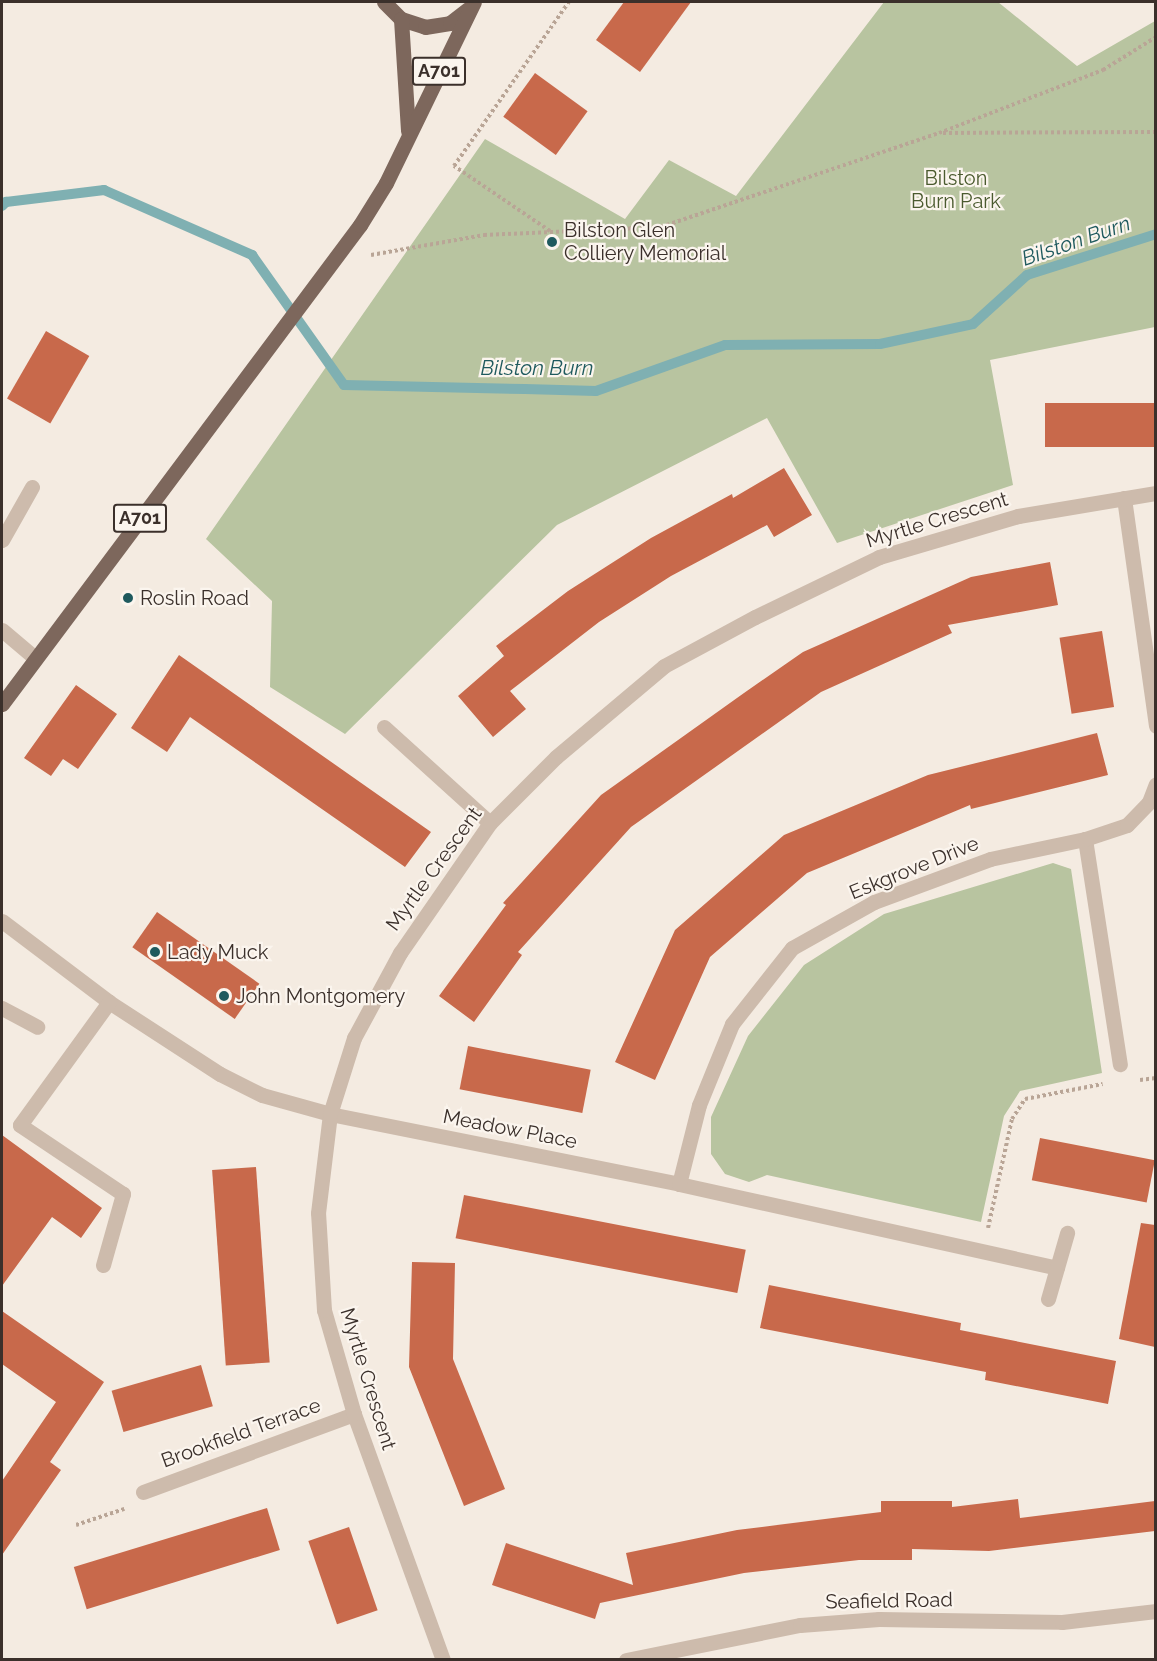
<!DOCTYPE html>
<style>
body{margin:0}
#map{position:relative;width:1157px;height:1661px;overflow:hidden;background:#f4ebe1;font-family:Raleway,sans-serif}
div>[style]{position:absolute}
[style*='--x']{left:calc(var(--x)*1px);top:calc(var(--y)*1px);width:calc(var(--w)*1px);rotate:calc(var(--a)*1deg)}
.green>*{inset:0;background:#b8c4a0}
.stream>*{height:10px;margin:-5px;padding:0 5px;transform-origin:5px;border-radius:5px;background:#7fb0b2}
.building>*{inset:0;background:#c8694b;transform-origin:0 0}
.path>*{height:4px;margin-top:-2px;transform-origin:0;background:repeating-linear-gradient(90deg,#b9a596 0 3px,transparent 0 6px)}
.minor>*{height:15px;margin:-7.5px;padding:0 7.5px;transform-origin:7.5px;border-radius:7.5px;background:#cdbbac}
.major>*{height:15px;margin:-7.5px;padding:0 7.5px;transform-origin:7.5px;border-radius:7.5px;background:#7d675c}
.dots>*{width:16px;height:16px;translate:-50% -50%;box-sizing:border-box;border:3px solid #fbf5ee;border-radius:50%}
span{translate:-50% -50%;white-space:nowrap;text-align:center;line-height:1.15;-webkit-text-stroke:4.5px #fbf5ee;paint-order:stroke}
.shield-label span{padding:2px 4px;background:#fbf5ee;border:2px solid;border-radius:4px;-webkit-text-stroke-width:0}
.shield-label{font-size:18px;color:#3b302b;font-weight:700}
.park-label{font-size:20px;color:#4a5a2e}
.poi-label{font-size:20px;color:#3b302b}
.left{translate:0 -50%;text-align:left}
.street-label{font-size:20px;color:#3b302b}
.water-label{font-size:21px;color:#1f5a5e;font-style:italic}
.frame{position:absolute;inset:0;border:3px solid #3b302b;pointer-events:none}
</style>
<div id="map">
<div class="green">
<i style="clip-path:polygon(884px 2px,998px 2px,1077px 66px,1155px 21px,1155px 327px,990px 360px,1013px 485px,837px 543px,767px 418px,557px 525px,345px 734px,270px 687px,272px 601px,206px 539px,485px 139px,625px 219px,669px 160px,736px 196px)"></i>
<i style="clip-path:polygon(1053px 863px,1071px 869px,1102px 1073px,1020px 1091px,1004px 1116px,981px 1222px,767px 1175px,749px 1182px,725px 1174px,711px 1154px,711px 1117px,748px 1036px,804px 965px,884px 914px)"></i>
</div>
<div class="stream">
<i style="--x:2;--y:206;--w:6;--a:-45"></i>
<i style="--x:6;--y:202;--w:99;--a:-7"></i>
<i style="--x:104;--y:190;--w:162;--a:23.7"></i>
<i style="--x:252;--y:255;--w:159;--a:54.7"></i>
<i style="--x:344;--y:385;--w:181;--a:1.3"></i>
<i style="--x:525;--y:389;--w:71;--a:1.6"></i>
<i style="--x:596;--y:391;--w:137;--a:-19.6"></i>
<i style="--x:725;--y:345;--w:155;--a:-0.4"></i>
<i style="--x:880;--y:344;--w:95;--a:-12.1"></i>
<i style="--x:973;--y:324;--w:73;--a:-42.2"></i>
<i style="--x:1027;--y:275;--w:135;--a:-17.6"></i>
</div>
<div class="building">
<i style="clip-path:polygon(624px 2px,691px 2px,640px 72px,596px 40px)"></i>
<i style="left:535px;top:73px;width:65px;height:54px;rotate:36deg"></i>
<i style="left:46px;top:331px;width:50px;height:78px;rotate:30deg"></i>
<i style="left:1155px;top:403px;width:44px;height:110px;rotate:90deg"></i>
<i style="clip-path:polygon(784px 468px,812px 515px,774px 537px,767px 525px,671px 576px,599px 622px,510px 691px,526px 709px,493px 737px,458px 696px,504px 656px,496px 646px,568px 591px,651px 538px,732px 494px,733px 498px)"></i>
<i style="clip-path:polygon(1050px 562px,1058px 605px,948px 625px,952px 633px,821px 692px,631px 827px,518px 952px,522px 955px,474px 1022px,439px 996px,506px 905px,503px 903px,601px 795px,744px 693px,803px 652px,971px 577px)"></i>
<i style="left:1102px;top:631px;width:77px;height:43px;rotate:81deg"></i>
<i style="clip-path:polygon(179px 655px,431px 832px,405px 867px,190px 717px,167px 752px,131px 728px)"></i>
<i style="clip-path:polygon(76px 685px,117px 714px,78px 769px,63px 759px,51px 776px,24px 758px)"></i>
<i style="clip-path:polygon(1097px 733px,1108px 775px,971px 809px,970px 805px,807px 873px,710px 957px,655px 1080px,615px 1062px,675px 930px,784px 835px,928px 775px)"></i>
<i style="left:157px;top:912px;width:125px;height:43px;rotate:35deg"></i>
<i style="left:468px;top:1046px;width:125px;height:44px;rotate:11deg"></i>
<i style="clip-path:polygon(2px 1135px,102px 1208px,81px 1238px,52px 1217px,2px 1286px)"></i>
<i style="left:1040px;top:1138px;width:117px;height:43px;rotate:11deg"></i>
<i style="left:256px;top:1167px;width:196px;height:44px;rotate:86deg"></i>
<i style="left:464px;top:1195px;width:287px;height:44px;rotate:11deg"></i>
<i style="clip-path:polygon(1141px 1223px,1155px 1225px,1155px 1347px,1119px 1339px)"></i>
<i style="clip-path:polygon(412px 1262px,455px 1263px,453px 1359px,505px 1489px,464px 1506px,409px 1367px)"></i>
<i style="clip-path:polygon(769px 1285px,961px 1323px,960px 1330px,1116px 1361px,1108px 1404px,985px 1380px,986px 1372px,760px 1328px)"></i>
<i style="clip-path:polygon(2px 1311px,104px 1382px,50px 1462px,61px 1470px,2px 1555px,2px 1481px,56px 1402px,2px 1364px)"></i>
<i style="left:201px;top:1365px;width:43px;height:93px;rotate:74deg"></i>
<i style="clip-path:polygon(1018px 1499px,1020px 1518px,1155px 1501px,1155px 1531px,989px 1551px,912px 1549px,912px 1560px,859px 1560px,744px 1573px,600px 1603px,595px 1619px,492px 1585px,506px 1543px,633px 1585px,626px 1553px,737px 1530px,881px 1512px,881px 1501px,952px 1501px,952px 1507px)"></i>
<i style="left:267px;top:1508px;width:44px;height:202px;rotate:73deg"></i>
<i style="left:349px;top:1527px;width:88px;height:43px;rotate:71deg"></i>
</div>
<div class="path">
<i style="--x:943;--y:133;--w:213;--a:-0.3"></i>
<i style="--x:550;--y:231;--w:116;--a:-145.9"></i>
<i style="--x:454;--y:166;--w:200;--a:-55"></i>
<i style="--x:371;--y:255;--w:115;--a:-10"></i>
<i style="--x:484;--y:235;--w:177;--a:-2.6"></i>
<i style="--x:661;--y:227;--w:293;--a:-18.7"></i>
<i style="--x:939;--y:133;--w:176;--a:-21"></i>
<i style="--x:1103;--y:70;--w:62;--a:-31.9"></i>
<i style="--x:1140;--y:1080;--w:16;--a:-7"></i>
<i style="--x:988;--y:1228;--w:112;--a:-77.6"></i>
<i style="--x:1012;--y:1119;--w:24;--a:-57"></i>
<i style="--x:1025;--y:1099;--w:79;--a:-10.9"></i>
<i style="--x:76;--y:1525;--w:51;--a:-18.4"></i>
</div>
<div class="minor">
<i style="--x:1124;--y:498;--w:230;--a:82"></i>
<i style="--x:2;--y:540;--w:61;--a:-60.5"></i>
<i style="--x:2;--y:630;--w:43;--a:40.3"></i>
<i style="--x:384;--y:727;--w:143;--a:42.2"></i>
<i style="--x:1085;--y:839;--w:228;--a:81.2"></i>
<i style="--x:2;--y:921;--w:134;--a:37.1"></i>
<i style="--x:109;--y:1002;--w:132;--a:33"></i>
<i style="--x:220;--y:1074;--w:47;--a:26.6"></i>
<i style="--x:262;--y:1095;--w:71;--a:15.6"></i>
<i style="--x:330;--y:1114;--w:356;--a:11.3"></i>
<i style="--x:679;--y:1184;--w:387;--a:12.5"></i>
<i style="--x:2;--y:1008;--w:40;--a:28"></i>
<i style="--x:679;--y:1184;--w:81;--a:-75.8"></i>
<i style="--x:699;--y:1105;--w:87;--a:-67.8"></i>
<i style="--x:732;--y:1024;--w:97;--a:-51.7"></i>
<i style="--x:792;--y:948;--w:94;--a:-29.3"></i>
<i style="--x:874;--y:902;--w:124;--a:-20.3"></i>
<i style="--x:990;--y:859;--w:97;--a:-11.9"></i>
<i style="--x:1085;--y:839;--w:44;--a:-18.4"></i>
<i style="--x:1127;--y:825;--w:32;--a:-46"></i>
<i style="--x:1149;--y:802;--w:19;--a:-69"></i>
<i style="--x:103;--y:1265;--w:74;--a:-74.3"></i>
<i style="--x:123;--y:1194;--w:124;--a:-146.2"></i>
<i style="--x:20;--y:1125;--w:152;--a:-54.1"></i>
<i style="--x:1048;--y:1299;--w:69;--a:-73.9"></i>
<i style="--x:143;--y:1492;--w:225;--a:-20.3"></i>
<i style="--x:443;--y:1660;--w:262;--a:-109.9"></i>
<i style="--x:354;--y:1414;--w:108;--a:-106.1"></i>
<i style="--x:324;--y:1310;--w:97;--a:-93.5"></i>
<i style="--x:318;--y:1213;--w:100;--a:-83.1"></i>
<i style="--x:330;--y:1114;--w:80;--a:-72.5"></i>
<i style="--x:354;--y:1038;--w:97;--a:-61.6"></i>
<i style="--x:400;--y:953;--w:158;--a:-55.3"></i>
<i style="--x:490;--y:823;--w:93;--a:-45"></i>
<i style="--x:556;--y:757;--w:141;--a:-40.1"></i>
<i style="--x:664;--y:666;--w:103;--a:-28.3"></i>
<i style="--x:755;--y:617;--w:138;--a:-25.8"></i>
<i style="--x:879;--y:557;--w:145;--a:-16.4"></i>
<i style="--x:1018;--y:516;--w:140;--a:-9.5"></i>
<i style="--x:626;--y:1660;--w:177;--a:-11.4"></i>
<i style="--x:800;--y:1625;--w:79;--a:-4.3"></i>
<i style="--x:879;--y:1619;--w:183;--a:0.9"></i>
<i style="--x:1062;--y:1622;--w:95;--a:-6.7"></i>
</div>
<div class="major">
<i style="--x:384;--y:2;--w:24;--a:45"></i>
<i style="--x:401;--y:19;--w:25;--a:18"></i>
<i style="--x:425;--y:27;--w:25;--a:-9"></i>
<i style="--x:450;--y:23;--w:23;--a:-38"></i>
<i style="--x:401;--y:19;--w:112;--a:86.4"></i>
<i style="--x:2;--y:704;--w:598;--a:-53.23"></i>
<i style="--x:360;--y:225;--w:49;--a:-58.2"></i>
<i style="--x:386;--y:183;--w:201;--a:-64.1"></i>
</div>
<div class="dots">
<i style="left:552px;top:242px;background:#1f5a5e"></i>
<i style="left:128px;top:598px;background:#1f5a5e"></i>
<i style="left:155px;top:952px;background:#1f5a5e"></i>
<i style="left:224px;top:996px;background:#1f5a5e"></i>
</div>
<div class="shield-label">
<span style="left:439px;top:71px">A701</span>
<span style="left:140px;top:518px">A701</span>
</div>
<div class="park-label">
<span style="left:956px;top:190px">Bilston<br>Burn Park</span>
</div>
<div class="poi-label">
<span class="left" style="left:564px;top:242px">Bilston Glen<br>Colliery Memorial</span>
<span class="left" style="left:140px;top:598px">Roslin Road</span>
<span class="left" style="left:167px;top:952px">Lady Muck</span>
<span class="left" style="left:236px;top:996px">John Montgomery</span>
</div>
<div class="street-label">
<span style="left:937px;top:520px;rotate:-17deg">Myrtle Crescent</span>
<span style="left:914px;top:868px;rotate:-22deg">Eskgrove Drive</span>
<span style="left:434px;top:869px;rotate:-54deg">Myrtle Crescent</span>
<span style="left:510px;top:1129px;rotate:11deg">Meadow Place</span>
<span style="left:368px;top:1379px;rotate:73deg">Myrtle Crescent</span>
<span style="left:241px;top:1433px;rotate:-20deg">Brookfield Terrace</span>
<span style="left:889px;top:1601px;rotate:-1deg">Seafield Road</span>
</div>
<div class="water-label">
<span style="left:1076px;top:241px;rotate:-19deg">Bilston Burn</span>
<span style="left:537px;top:368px">Bilston Burn</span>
</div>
<div class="frame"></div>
</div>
